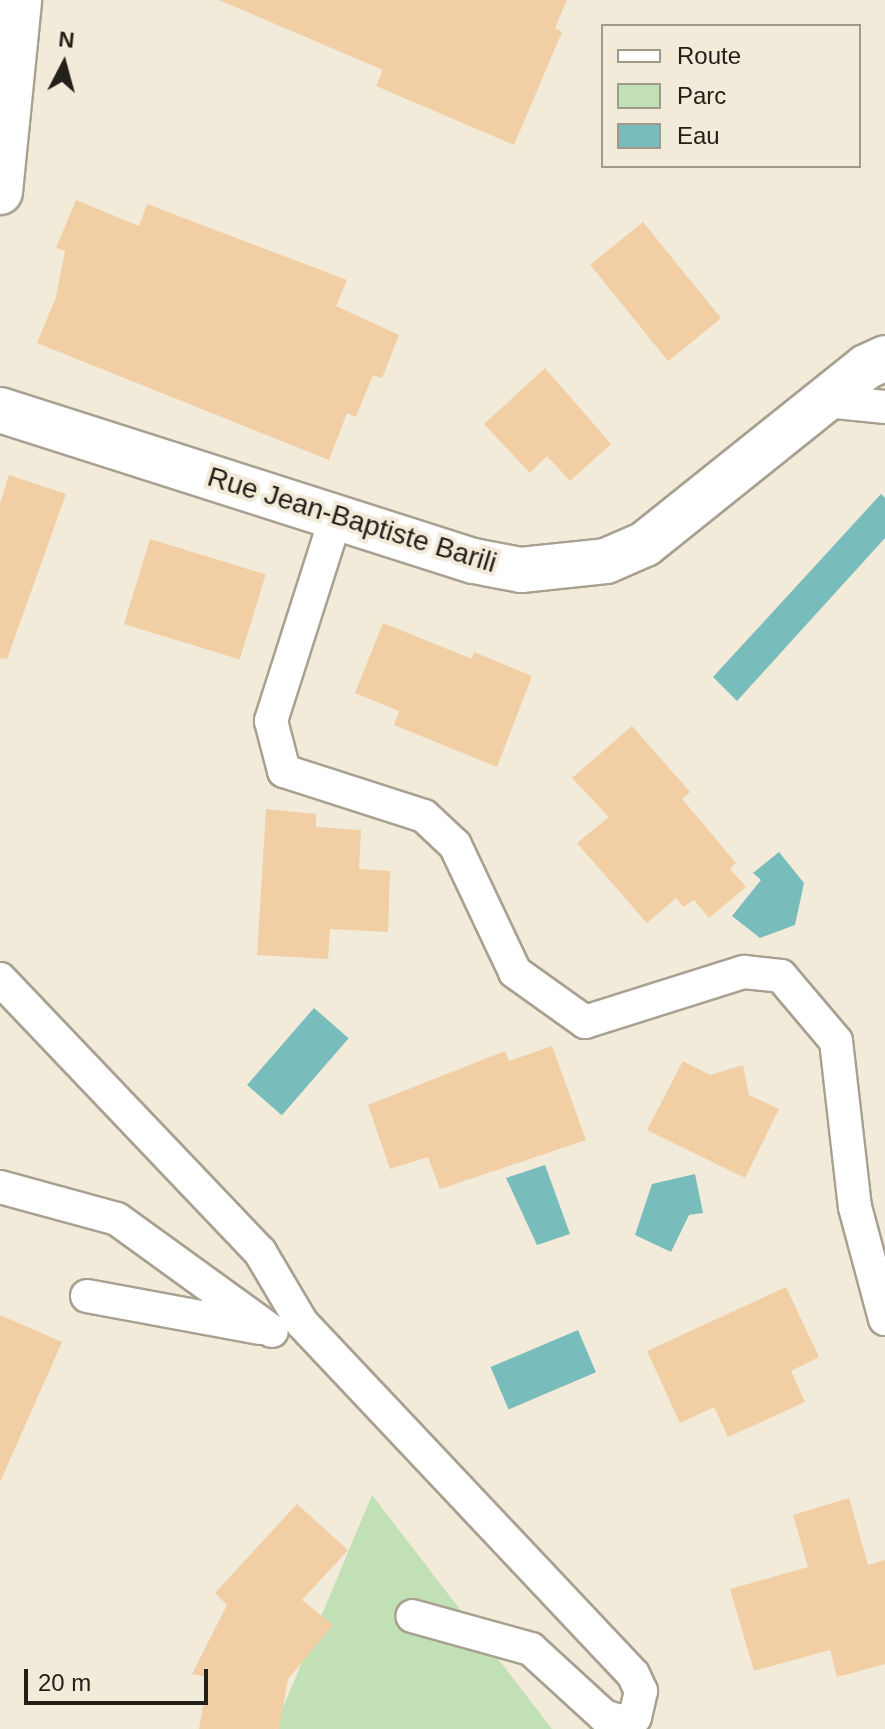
<!DOCTYPE html>
<style>
body{margin:0}
#map{position:relative;width:885px;height:1729px;overflow:hidden;background:#f3ebda;font-family:Arial,sans-serif}
div>[style]{position:absolute}
[style*='--x']{left:calc(var(--x)*1px);top:calc(var(--y)*1px);width:calc(var(--w)*1px);rotate:calc(var(--a)*1deg)}
.green>*{inset:0;background:#c2e0b5}
.water>*{inset:0;background:#79bcbc;transform-origin:0 0}
.building>*{inset:0;background:#f1cea3;transform-origin:0 0}
.roads{filter:drop-shadow(2px 0 #a8a090) drop-shadow(-2px 0 #a8a090) drop-shadow(0 2px #a8a090) drop-shadow(0 -2px #a8a090)}
.service>*{height:32px;margin:-16px;padding:0 16px;transform-origin:16px;border-radius:16px;background:#fff}
.minor>*{height:44px;margin:-22px;padding:0 22px;transform-origin:22px;border-radius:22px;background:#fff}
.tertiary>*{height:44px;margin:-22px;padding:0 22px;transform-origin:22px;border-radius:22px;background:#fff}
span{translate:-50% -50%;white-space:nowrap;text-align:center;line-height:1.15;-webkit-text-stroke:8px #f3ebda;paint-order:stroke}
.street-label{font-size:28px;color:#23201a}
.legend{position:absolute;left:601px;top:24px;width:260px;height:144px;box-sizing:border-box;background:#f3ebda;border:2px solid #a09a8d;margin:0;padding:10px 14px;list-style:none;font-size:24px;color:#23201a}
.legend li{display:flex;align-items:center;gap:16px;height:40px}
.legend b{width:40px;border:2px solid #a09a8d}
.north{position:absolute;left:24px;top:24px;width:80px;height:80px;-webkit-text-stroke:6px #f3ebda;paint-order:stroke;rotate:6deg;font-size:22px;font-weight:700;line-height:32px;text-align:center;color:#23201a}
.north::after{content:'';display:block;margin:auto;width:28px;height:36px;background:#23201a;clip-path:polygon(50% 0,100% 100%,50% 72%,0 100%)}
.scale{position:absolute;left:24px;top:1669px;width:184px;height:36px;box-sizing:border-box;border:4px solid #23201a;border-top:0;padding-left:10px;font-size:24px;line-height:28px;white-space:nowrap;color:#23201a;-webkit-text-stroke:6px #f3ebda;paint-order:stroke}
</style>
<div id="map">
<div class="green">
<i style="clip-path:polygon(372px 1495px,552px 1729px,274px 1729px)"></i>
</div>
<div class="water">
<i style="clip-path:polygon(881px 494px,885px 498px,885px 538px,737px 701px,713px 677px)"></i>
<i style="clip-path:polygon(779px 852px,804px 883px,795px 925px,760px 938px,732px 916px,761px 880px,753px 873px)"></i>
<i style="left:314px;top:1008px;width:46px;height:102px;rotate:41deg"></i>
<i style="clip-path:polygon(545px 1165px,570px 1234px,537px 1245px,506px 1178px)"></i>
<i style="clip-path:polygon(695px 1174px,703px 1213px,689px 1215px,671px 1252px,635px 1235px,652px 1184px)"></i>
<i style="left:578px;top:1330px;width:46px;height:95px;rotate:67deg"></i>
</div>
<div class="building">
<i style="clip-path:polygon(219px 0,567px 0,555px 28px,562px 32px,514px 145px,376px 86px,383px 70px)"></i>
<i style="clip-path:polygon(76px 200px,139px 226px,147px 204px,347px 280px,336px 306px,399px 335px,382px 378px,373px 375px,356px 417px,347px 413px,329px 460px,37px 343px,56px 297px,65px 251px,56px 248px)"></i>
<i style="left:643px;top:222px;width:124px;height:68px;rotate:51deg"></i>
<i style="clip-path:polygon(545px 368px,611px 444px,570px 481px,547px 456px,530px 473px,484px 424px)"></i>
<i style="clip-path:polygon(9px 475px,66px 494px,7px 659px,0 658px,0 504px)"></i>
<i style="left:150px;top:539px;width:121px;height:89px;rotate:17deg"></i>
<i style="clip-path:polygon(383px 623px,472px 659px,474px 652px,532px 676px,497px 767px,394px 725px,399px 711px,355px 693px)"></i>
<i style="clip-path:polygon(632px 726px,690px 792px,682px 799px,736px 863px,730px 869px,746px 887px,709px 918px,694px 900px,683px 907px,676px 898px,647px 923px,577px 843px,609px 817px,572px 778px)"></i>
<i style="clip-path:polygon(266px 809px,316px 814px,316px 827px,361px 830px,359px 869px,390px 871px,388px 932px,330px 929px,328px 959px,257px 955px)"></i>
<i style="clip-path:polygon(552px 1046px,586px 1140px,440px 1189px,428px 1157px,390px 1169px,368px 1105px,505px 1051px,509px 1061px)"></i>
<i style="clip-path:polygon(683px 1061px,710px 1075px,743px 1065px,749px 1095px,779px 1109px,745px 1178px,647px 1130px)"></i>
<i style="clip-path:polygon(786px 1287px,819px 1357px,791px 1371px,805px 1402px,728px 1437px,714px 1407px,680px 1423px,647px 1351px)"></i>
<i style="clip-path:polygon(0 1315px,62px 1342px,0 1482px)"></i>
<i style="clip-path:polygon(849px 1498px,868px 1565px,885px 1560px,885px 1664px,837px 1677px,830px 1650px,754px 1671px,730px 1589px,808px 1567px,793px 1515px)"></i>
<i style="clip-path:polygon(297px 1504px,348px 1550px,302px 1600px,333px 1625px,288px 1679px,279px 1729px,199px 1729px,208px 1677px,192px 1674px,227px 1605px,215px 1593px)"></i>
</div>
<div class="roads">
<div class="service">
<i style="--x:824;--y:401;--w:61;--a:5.6"></i>
<i style="--x:336;--y:517;--w:214;--a:107.7"></i>
<i style="--x:271;--y:721;--w:52;--a:75.4"></i>
<i style="--x:284;--y:771;--w:147;--a:17.8"></i>
<i style="--x:424;--y:816;--w:42;--a:43.1"></i>
<i style="--x:455;--y:845;--w:140;--a:64.7"></i>
<i style="--x:515;--y:972;--w:86;--a:35.5"></i>
<i style="--x:585;--y:1022;--w:167;--a:-17.5"></i>
<i style="--x:744;--y:972;--w:37;--a:6"></i>
<i style="--x:781;--y:976;--w:85;--a:49.8"></i>
<i style="--x:836;--y:1041;--w:167;--a:83.5"></i>
<i style="--x:855;--y:1207;--w:116;--a:75"></i>
<i style="--x:0;--y:979;--w:377;--a:46.4"></i>
<i style="--x:260;--y:1252;--w:82;--a:59.4"></i>
<i style="--x:302;--y:1323;--w:482;--a:46.7"></i>
<i style="--x:633;--y:1674;--w:19;--a:65"></i>
<i style="--x:641;--y:1691;--w:27;--a:103"></i>
<i style="--x:635;--y:1717;--w:16;--a:165"></i>
<i style="--x:620;--y:1721;--w:17;--a:-163"></i>
<i style="--x:604;--y:1716;--w:99;--a:-137.5"></i>
<i style="--x:531;--y:1649;--w:123;--a:-164.5"></i>
<i style="--x:0;--y:1187;--w:121;--a:15.3"></i>
<i style="--x:117;--y:1219;--w:191;--a:35.9"></i>
<i style="--x:87;--y:1296;--w:176;--a:10.5"></i>
</div>
<div class="minor">
<i style="--x:0;--y:410;--w:497;--a:17.7"></i>
<i style="--x:474;--y:561;--w:48;--a:10.8"></i>
<i style="--x:521;--y:570;--w:85;--a:-6"></i>
<i style="--x:606;--y:561;--w:43;--a:-23.6"></i>
<i style="--x:645;--y:544;--w:283;--a:-38.7"></i>
<i style="--x:866;--y:367;--w:21;--a:-25"></i>
</div>
<div class="tertiary">
<i style="--x:0;--y:192;--w:193;--a:-84.3"></i>
</div>
</div>
<div class="street-label">
<span style="left:352px;top:520px;rotate:17deg">Rue Jean-Baptiste Barili</span>
</div>
<ul class="legend">
<li><b style="height:10px;background:#fff"></b>Route</li>
<li><b style="height:22px;background:#c2e0b5"></b>Parc</li>
<li><b style="height:22px;background:#79bcbc"></b>Eau</li>
</ul>
<div class="north">N</div>
<div class="scale">20 m</div>
</div>
